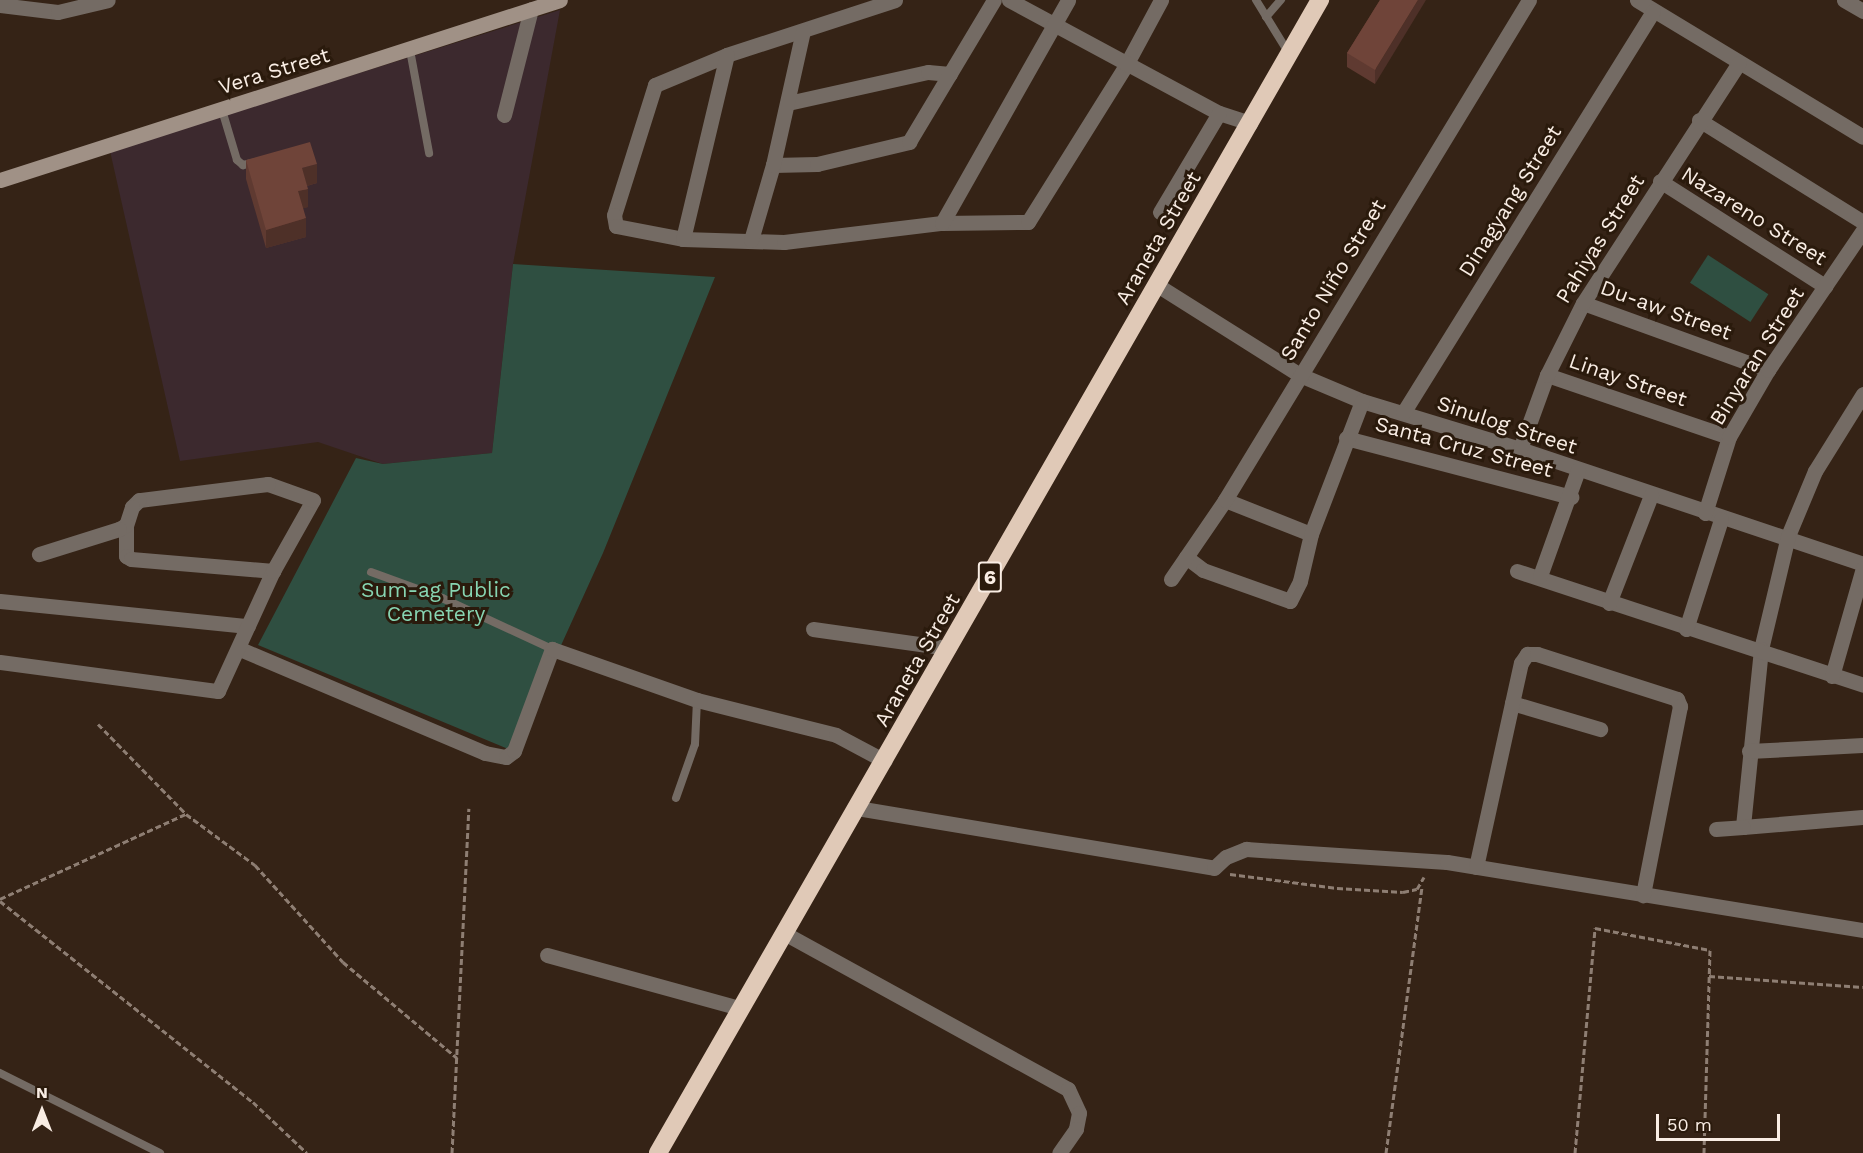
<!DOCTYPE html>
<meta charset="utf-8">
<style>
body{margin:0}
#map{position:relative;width:1863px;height:1153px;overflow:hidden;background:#352316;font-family:"Work Sans",sans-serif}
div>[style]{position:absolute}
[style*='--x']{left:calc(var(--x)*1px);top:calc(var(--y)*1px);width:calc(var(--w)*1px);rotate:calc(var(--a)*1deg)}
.industrial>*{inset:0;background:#3c292e}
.green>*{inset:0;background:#2f4f41;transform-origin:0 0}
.path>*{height:3px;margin-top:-1.5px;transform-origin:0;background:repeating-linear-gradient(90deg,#8e7e73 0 6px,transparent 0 9px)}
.lane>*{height:8px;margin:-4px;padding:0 4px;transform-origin:4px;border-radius:4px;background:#746b64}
.street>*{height:15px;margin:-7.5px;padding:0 7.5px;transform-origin:7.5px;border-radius:7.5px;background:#746b64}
.secondary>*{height:15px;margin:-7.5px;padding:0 7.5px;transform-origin:7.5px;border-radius:7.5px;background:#a09186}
.highway>*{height:18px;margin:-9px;padding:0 9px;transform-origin:9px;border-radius:9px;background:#e0c9b7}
.wall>*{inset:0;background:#5f3a31}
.shaded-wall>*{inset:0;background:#4e3028}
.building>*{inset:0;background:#6f4439}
span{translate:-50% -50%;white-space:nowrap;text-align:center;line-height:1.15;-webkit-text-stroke:6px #2a1a0c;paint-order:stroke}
.shield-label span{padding:2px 4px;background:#2a1a0c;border:2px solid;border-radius:4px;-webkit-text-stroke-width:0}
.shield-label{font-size:20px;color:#f9ede4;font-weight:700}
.street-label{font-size:21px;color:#f9ede4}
.park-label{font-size:21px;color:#87d5b2}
.north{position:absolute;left:12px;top:1081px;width:60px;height:60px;-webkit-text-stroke:4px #2a1a0c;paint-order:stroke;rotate:0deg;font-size:16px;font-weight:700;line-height:24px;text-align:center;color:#f9ede4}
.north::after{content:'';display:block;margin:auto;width:21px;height:27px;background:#f9ede4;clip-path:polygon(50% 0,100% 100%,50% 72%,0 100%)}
.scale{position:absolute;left:1656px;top:1114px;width:124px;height:27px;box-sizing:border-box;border:3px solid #f9ede4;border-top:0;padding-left:8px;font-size:18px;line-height:21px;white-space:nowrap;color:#f9ede4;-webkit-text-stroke:4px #2a1a0c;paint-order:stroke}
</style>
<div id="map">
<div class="industrial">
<i style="clip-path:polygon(560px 10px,513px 264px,492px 453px,383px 464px,318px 442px,180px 461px,110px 151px)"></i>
</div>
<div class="green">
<i style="left:1708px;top:255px;width:72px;height:33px;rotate:33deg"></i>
<i style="clip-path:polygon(513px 264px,715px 277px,603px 553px,513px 751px,258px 645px,356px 458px,383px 464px,492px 453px)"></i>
</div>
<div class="path">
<i style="--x:98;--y:724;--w:126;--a:45.6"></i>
<i style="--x:186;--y:814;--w:86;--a:36.5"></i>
<i style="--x:255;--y:865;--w:131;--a:47.8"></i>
<i style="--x:343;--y:962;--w:149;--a:40.1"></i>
<i style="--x:1230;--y:874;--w:108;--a:7.5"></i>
<i style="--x:1337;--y:888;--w:66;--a:3.5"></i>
<i style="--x:1403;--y:892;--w:14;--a:-12"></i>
<i style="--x:1417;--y:889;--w:14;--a:-60"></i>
<i style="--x:0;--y:899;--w:205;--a:-24.6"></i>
<i style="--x:0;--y:901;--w:323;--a:38.5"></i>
<i style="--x:253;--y:1102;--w:74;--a:43.4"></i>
<i style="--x:1709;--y:976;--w:154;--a:4.1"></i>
<i style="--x:452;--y:1153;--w:345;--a:-87.2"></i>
<i style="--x:1386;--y:1153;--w:270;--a:-82.3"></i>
<i style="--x:1575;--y:1153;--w:226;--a:-84.9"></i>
<i style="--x:1595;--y:928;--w:117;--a:10.8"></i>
<i style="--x:1710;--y:950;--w:203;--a:91.7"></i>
</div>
<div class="lane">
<i style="--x:1256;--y:0;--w:61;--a:58.4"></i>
<i style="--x:1266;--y:17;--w:23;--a:-49"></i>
<i style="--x:410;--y:50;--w:105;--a:79.5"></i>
<i style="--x:222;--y:110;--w:52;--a:73.3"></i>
<i style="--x:237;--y:160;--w:8;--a:40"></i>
<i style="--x:243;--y:165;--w:13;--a:-13"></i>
<i style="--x:371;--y:572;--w:76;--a:20.1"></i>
<i style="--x:442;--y:598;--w:121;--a:24.9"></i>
<i style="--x:676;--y:798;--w:57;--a:-70.6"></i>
<i style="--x:695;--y:744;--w:44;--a:-87.4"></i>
<i style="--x:0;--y:1073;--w:179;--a:26.6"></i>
</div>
<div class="street">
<i style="--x:895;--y:0;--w:177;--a:161.9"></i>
<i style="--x:727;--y:55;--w:78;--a:157.4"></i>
<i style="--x:655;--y:85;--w:136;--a:107.5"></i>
<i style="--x:614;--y:215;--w:11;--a:80"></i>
<i style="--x:616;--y:226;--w:68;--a:11"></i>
<i style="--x:683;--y:239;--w:101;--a:1.7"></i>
<i style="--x:784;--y:242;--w:159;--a:-6.9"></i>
<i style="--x:942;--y:223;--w:86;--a:-0.7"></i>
<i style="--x:1028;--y:222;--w:185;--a:-58"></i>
<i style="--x:1126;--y:65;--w:74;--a:-61.7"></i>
<i style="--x:1009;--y:0;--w:238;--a:28.3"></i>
<i style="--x:1219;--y:113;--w:33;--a:18"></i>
<i style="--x:1637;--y:0;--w:264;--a:31.2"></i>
<i style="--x:1844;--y:0;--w:22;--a:30"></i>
<i style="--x:0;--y:5;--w:58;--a:6.9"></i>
<i style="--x:58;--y:12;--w:51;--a:-13.5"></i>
<i style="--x:788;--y:103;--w:143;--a:-12.5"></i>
<i style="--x:928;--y:72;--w:22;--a:5"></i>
<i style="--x:504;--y:115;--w:109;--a:-75.7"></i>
<i style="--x:1699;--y:120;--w:193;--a:31.9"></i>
<i style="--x:773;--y:165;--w:44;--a:-1.3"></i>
<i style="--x:817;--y:164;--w:95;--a:-13.4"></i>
<i style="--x:909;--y:142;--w:165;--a:-59.1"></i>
<i style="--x:1660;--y:181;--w:196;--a:32.5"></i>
<i style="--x:1160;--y:212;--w:115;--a:-59.2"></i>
<i style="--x:942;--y:223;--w:256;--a:-60.5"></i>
<i style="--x:683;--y:239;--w:189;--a:-76.6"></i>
<i style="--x:751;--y:240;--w:78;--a:-73.7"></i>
<i style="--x:773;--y:165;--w:137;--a:-77.4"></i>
<i style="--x:1157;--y:285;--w:169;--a:32.2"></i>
<i style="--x:1300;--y:375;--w:67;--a:22.8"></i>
<i style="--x:1362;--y:401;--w:165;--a:16.9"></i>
<i style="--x:1520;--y:449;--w:362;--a:18.5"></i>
<i style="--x:1583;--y:303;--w:197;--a:19.9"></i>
<i style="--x:1547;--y:375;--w:192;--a:18.8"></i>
<i style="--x:1863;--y:394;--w:91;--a:121.9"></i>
<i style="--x:1815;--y:471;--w:70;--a:112.6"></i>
<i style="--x:1788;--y:536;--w:116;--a:103.4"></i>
<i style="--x:1761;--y:649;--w:179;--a:95.8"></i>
<i style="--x:1743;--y:827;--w:120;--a:-4.8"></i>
<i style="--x:1403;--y:413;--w:473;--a:-58.1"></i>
<i style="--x:1346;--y:438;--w:233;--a:14.7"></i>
<i style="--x:1520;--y:449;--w:79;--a:-70"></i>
<i style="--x:1547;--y:375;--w:80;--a:-63.4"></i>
<i style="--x:1583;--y:303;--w:286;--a:-57"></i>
<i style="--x:1225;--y:500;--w:92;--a:21.6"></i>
<i style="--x:1705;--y:513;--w:80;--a:-72.5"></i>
<i style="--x:1729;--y:437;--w:78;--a:-59.8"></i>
<i style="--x:1768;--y:370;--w:169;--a:-55.8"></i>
<i style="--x:126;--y:525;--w:31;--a:90"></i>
<i style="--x:126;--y:556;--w:6;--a:31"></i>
<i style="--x:131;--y:559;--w:143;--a:4.8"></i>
<i style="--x:1186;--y:557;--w:21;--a:37"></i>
<i style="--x:1203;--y:570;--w:92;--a:19.6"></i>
<i style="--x:1290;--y:601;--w:22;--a:-63"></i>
<i style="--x:1300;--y:581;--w:48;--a:-76.8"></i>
<i style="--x:1311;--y:534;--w:142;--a:-69"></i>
<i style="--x:1517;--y:571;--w:364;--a:18.2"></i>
<i style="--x:1540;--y:576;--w:113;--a:-70.3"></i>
<i style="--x:1171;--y:579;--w:96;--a:-55.6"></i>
<i style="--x:1225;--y:500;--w:585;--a:-58.7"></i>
<i style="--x:0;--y:601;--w:249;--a:5.8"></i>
<i style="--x:1609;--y:603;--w:116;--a:-68.7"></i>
<i style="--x:813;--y:629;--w:137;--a:8"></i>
<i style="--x:1686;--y:629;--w:115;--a:-72.3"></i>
<i style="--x:240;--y:649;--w:266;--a:23"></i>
<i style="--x:485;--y:753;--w:21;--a:11"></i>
<i style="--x:506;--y:757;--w:10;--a:-37"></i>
<i style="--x:514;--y:751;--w:109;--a:-69.6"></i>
<i style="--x:552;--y:649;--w:154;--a:19.4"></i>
<i style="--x:697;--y:700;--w:143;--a:14.1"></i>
<i style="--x:836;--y:735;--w:55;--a:28"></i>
<i style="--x:0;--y:662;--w:220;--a:7.6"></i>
<i style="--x:218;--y:691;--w:132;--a:-65.4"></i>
<i style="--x:273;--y:571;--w:81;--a:-60.6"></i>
<i style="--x:313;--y:500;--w:48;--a:-160.4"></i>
<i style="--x:268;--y:484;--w:130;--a:172.9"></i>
<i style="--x:139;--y:500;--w:10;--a:135"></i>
<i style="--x:132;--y:507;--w:19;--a:108"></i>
<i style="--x:126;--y:525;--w:8;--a:150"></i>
<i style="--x:119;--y:529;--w:84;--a:162.6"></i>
<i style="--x:1832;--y:676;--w:112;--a:-74"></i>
<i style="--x:1512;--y:703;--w:92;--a:16.5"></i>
<i style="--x:1749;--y:751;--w:114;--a:-3"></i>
<i style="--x:857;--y:808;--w:362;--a:9.5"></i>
<i style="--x:1214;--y:868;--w:16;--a:-43"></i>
<i style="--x:1226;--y:857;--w:22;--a:-22"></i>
<i style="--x:1246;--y:849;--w:201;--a:3.7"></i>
<i style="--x:1447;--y:862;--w:422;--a:9.3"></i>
<i style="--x:1716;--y:829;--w:27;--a:-4"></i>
<i style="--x:1476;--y:867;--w:209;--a:-77.6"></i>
<i style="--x:1521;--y:663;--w:11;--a:-56"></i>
<i style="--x:1527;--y:654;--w:10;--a:0"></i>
<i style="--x:1537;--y:654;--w:147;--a:17.8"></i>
<i style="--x:1677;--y:699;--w:8;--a:67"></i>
<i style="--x:1680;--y:706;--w:193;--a:101.1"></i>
<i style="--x:784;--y:933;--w:324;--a:28.8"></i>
<i style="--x:1068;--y:1089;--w:26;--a:65"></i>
<i style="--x:1079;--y:1113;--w:16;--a:101"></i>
<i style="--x:1076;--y:1129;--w:29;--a:125"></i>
<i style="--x:547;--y:955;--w:200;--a:15.4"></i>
</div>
<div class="secondary">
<i style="--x:0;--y:180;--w:588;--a:-17.82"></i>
</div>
<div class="highway">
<i style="--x:658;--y:1153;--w:1330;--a:-60.14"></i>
</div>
<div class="wall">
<i style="clip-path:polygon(1380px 0,1375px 84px,1347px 67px,1347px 53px)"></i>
<i style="clip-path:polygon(246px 160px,317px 183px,307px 186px,308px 207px,303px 208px,306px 237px,266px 248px,246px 179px)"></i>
</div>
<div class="shaded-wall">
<i style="clip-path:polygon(1418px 0,1426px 0,1375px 84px,1375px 70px)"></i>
<i style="clip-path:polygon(317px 164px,317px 183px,302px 187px,302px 168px)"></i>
<i style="clip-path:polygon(308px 189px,308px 207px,298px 210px,298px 191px)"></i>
<i style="clip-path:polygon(306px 218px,306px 237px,266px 248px,266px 230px)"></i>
</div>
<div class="building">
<i style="clip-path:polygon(1380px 0,1418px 0,1375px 70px,1347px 53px)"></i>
<i style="clip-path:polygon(310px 142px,317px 164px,302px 168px,308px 189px,298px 191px,306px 218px,266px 230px,246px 160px)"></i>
</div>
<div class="shield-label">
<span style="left:990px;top:577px">6</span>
</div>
<div class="street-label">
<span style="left:274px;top:71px;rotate:-17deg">Vera Street</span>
<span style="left:1510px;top:201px;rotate:-58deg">Dinagyang Street</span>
<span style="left:1754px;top:216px;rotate:32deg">Nazareno Street</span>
<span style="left:1158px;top:238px;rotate:-60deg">Araneta Street</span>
<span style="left:1600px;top:239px;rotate:-58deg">Pahiyas Street</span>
<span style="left:1333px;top:280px;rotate:-59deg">Santo Niño Street</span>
<span style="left:1666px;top:310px;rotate:20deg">Du-aw Street</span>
<span style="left:1757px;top:356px;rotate:-58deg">Binyaran Street</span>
<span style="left:1628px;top:380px;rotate:19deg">Linay Street</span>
<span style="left:1507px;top:425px;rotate:18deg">Sinulog Street</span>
<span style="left:1464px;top:447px;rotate:15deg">Santa Cruz Street</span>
<span style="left:917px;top:660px;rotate:-60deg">Araneta Street</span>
</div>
<div class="park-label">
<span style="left:436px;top:602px">Sum-ag Public<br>Cemetery</span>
</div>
<div class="north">N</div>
<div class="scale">50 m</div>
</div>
